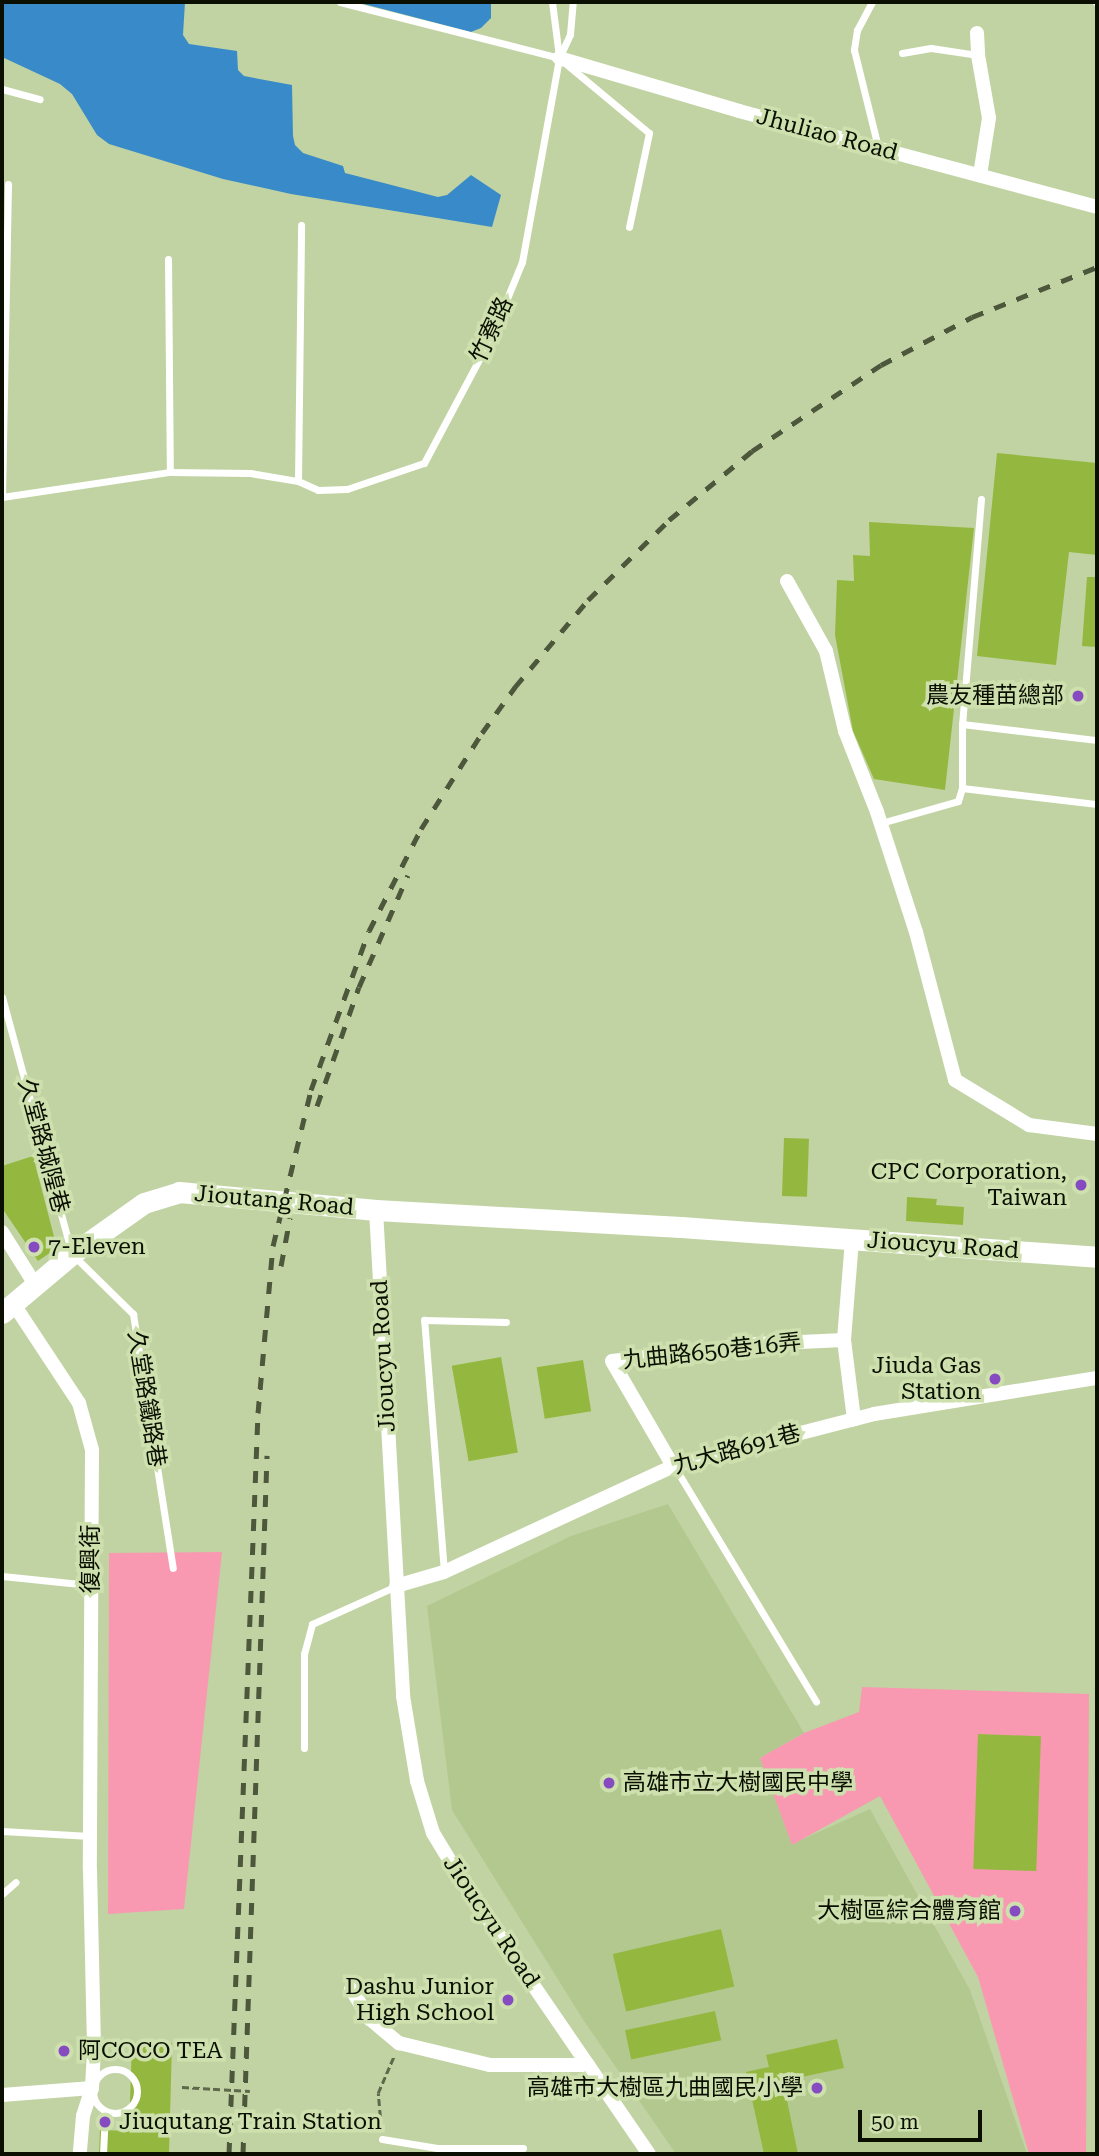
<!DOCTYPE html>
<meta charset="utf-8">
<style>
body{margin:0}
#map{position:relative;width:1099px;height:2156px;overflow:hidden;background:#c1d3a2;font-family:"Roboto Serif","Noto Sans TC",serif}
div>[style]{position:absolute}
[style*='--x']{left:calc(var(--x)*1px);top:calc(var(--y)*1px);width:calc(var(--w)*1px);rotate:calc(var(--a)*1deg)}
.built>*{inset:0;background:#b3c88f}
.green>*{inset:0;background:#f999b1}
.water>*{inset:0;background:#388bc8}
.building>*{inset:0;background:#94b83f;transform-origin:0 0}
.path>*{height:2.5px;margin-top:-1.25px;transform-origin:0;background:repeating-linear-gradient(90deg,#5e694b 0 7px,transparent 0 10.5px)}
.lane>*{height:7px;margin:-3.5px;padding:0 3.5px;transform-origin:3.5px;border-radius:3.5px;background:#fff}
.lane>.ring{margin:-3.5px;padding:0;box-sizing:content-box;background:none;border:7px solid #fff;border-radius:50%}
.street>*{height:14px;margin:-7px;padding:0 7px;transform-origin:7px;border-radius:7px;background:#fff}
.secondary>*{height:21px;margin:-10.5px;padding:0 10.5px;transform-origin:10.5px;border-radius:10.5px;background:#fff}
.rail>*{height:5px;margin-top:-2.5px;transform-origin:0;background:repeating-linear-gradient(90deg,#4d573c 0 12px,transparent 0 24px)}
.dots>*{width:19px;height:19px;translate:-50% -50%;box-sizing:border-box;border:4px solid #cee0ae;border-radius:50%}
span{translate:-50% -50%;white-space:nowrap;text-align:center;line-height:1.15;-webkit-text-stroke:7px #cee0ae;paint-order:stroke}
.street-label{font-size:23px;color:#0a0f01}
.poi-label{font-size:23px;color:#0a0f01}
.right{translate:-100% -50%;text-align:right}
.left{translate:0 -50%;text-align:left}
.frame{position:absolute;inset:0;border:4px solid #0a0f01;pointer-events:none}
.scale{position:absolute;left:858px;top:2110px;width:124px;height:32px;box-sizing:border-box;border:4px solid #0a0f01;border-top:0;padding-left:9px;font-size:21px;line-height:24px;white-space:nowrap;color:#0a0f01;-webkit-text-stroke:5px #cee0ae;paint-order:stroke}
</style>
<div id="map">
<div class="built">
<i style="clip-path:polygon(668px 1504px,804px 1733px,760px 1758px,792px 1844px,870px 1809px,970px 1990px,1027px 2154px,676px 2154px,584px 2021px,452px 1810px,427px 1606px,571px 1536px)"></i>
</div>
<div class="green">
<i style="clip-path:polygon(222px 1552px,184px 1909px,108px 1914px,109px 1553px)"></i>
<i style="clip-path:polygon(862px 1687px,1089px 1694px,1086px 2154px,1029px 2154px,978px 1977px,880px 1796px,792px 1845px,760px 1758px,804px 1733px,859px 1712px)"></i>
</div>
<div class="water">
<i style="clip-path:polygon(2px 2px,185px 2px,183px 35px,189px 44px,237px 51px,238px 70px,244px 76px,292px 85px,293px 136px,295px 145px,303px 153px,343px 166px,345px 173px,438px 197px,447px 195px,471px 175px,501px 195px,492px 227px,291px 194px,223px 179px,109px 144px,97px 135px,72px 94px,60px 84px,2px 57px)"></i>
<i style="clip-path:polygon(356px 2px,491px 2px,491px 18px,481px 28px,471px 32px)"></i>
</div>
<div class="building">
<i style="clip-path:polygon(997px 453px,1097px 463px,1097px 555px,1069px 552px,1056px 665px,977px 656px)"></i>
<i style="clip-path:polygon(869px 522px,974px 528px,945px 790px,874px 779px,853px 731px,835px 635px,837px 580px,854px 581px,853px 555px,870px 556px)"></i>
<i style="clip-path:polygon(1087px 577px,1097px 577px,1097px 647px,1082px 646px)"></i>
<i style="left:784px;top:1138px;width:25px;height:58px;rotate:2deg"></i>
<i style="clip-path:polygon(33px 1156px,57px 1248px,38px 1261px,4px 1211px,2px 1201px,2px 1166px)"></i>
<i style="clip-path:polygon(907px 1197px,937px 1199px,936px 1205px,964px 1207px,963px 1225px,906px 1221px)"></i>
<i style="left:501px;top:1357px;width:97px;height:50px;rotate:80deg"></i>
<i style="left:583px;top:1360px;width:52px;height:47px;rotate:81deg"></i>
<i style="left:978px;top:1734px;width:63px;height:135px;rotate:2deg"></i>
<i style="left:721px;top:1929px;width:59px;height:111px;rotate:77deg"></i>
<i style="left:715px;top:2011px;width:30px;height:92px;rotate:78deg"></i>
<i style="clip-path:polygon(837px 2039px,844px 2068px,783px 2081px,798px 2154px,764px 2154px,746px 2072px,769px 2067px,766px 2055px)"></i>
<i style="clip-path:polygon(132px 2042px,172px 2043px,169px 2154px,99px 2154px,100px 2130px,129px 2131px)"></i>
</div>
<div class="path">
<i style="--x:182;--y:2087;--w:68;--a:3.4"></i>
<i style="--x:381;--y:2127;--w:34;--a:-95"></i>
<i style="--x:378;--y:2093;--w:40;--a:-66.6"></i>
</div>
<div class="lane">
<i style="--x:340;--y:2;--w:226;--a:14.3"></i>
<i style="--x:559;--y:58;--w:117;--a:39.8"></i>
<i style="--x:649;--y:133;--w:96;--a:102"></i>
<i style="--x:552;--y:2;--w:55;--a:82.7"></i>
<i style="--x:872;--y:2;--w:32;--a:118"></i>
<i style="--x:857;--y:30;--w:20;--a:99"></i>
<i style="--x:854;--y:50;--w:100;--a:76.1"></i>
<i style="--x:1096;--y:2;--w:1;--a:0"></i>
<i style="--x:902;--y:53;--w:29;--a:-10"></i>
<i style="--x:931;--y:48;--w:48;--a:8.5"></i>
<i style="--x:2;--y:89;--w:39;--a:15"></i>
<i style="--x:168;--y:259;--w:213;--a:89.5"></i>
<i style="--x:298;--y:481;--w:256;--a:-89.3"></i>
<i style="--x:2;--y:497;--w:170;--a:-8.5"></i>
<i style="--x:170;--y:472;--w:80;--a:0.7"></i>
<i style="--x:250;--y:473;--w:49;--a:9.5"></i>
<i style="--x:298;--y:481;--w:22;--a:24"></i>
<i style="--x:318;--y:490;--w:29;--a:-2"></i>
<i style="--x:347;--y:489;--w:81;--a:-18.7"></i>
<i style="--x:424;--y:463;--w:145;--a:-62"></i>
<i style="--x:492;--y:335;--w:79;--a:-67.7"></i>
<i style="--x:522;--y:262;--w:207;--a:-79.7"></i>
<i style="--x:559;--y:58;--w:26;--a:-65"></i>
<i style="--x:570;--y:34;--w:32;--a:-85"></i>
<i style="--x:2;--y:497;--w:313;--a:-88.9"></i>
<i style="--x:981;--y:499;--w:226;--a:94.8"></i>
<i style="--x:962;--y:724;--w:64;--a:90"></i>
<i style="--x:962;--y:788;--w:136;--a:6.8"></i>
<i style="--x:962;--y:724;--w:136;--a:6.8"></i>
<i style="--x:881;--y:823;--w:80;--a:-15.9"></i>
<i style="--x:958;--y:801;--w:14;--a:-73"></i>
<i style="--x:2;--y:997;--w:266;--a:74.8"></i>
<i style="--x:72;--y:1254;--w:86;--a:44.5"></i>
<i style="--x:133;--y:1314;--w:257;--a:81.1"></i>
<i style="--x:674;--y:1466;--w:275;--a:58.9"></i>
<i style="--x:444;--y:1572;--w:253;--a:-94.5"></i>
<i style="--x:424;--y:1320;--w:82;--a:1.4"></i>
<i style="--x:2;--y:1576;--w:88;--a:5.8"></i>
<i style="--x:304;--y:1748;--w:94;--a:-90"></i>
<i style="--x:304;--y:1654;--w:31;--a:-75"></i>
<i style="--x:312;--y:1624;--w:92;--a:-24.3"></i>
<i style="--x:2;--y:1831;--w:88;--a:3.3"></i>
<i style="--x:2;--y:1894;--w:18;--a:-41"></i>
<i class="ring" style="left:93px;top:2069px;width:37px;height:37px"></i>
<i style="--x:382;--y:2139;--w:56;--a:9.3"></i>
<i style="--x:437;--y:2148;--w:86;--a:0"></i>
<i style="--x:103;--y:2154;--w:42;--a:-87.3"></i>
</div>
<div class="street">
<i style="--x:977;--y:33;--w:22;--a:87"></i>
<i style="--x:978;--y:55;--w:64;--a:80.1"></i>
<i style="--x:989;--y:118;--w:58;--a:99"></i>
<i style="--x:559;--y:58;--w:188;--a:16.4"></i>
<i style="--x:739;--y:111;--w:371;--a:15"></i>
<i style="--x:787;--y:581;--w:80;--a:60.9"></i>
<i style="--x:826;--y:651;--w:82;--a:76.6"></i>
<i style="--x:845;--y:731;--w:87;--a:68.4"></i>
<i style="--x:877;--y:812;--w:126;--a:72"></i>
<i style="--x:916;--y:932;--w:153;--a:75.2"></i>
<i style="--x:955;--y:1080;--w:87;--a:31.3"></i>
<i style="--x:1029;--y:1125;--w:69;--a:7.5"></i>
<i style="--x:376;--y:1210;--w:487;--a:86.8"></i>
<i style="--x:403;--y:1696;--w:86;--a:80.6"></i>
<i style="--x:417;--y:1781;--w:54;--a:72.9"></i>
<i style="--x:433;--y:1833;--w:60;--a:58.7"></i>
<i style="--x:464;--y:1884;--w:327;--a:55.6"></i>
<i style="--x:2;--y:1232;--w:64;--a:57.8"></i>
<i style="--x:852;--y:1240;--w:100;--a:94.6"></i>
<i style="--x:844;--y:1340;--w:80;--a:82.8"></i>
<i style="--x:13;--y:1303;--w:120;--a:56.6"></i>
<i style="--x:79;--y:1403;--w:49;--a:74.5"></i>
<i style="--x:92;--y:1450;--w:420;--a:90.3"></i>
<i style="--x:90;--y:1870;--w:180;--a:88.7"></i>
<i style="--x:94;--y:2050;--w:38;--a:93"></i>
<i style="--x:92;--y:2088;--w:29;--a:108"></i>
<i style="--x:83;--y:2116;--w:38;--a:95"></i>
<i style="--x:673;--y:1466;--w:121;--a:-120.2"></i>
<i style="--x:612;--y:1361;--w:146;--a:-6.7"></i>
<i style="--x:757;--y:1344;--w:87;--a:-2.6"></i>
<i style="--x:396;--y:1586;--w:50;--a:-16.3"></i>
<i style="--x:444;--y:1572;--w:252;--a:-24.8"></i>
<i style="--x:673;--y:1466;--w:208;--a:-14.5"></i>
<i style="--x:874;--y:1414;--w:226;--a:-9.2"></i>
<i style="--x:351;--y:1989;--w:36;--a:58"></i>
<i style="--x:370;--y:2019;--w:38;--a:40"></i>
<i style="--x:399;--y:2043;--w:94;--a:13.6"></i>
<i style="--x:490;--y:2065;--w:98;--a:0"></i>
<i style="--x:2;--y:2095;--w:90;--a:-4.4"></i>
</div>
<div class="secondary">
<i style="--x:2;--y:1313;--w:92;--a:-40.1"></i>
<i style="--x:72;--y:1254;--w:88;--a:-35.3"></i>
<i style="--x:144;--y:1203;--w:37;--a:-17"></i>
<i style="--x:179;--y:1192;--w:198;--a:5.2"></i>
<i style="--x:376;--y:1210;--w:305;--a:3.2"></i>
<i style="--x:681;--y:1227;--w:417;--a:4.1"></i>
</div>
<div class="rail">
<i style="--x:317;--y:1106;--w:126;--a:-70.6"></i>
<i style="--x:359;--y:987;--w:122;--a:-66.4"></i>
<i style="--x:281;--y:1266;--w:49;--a:-79.4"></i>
<i style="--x:229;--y:2154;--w:742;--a:-87.76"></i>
<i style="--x:258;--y:1413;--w:168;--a:-84.9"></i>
<i style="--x:273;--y:1246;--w:161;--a:-76.3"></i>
<i style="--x:311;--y:1090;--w:169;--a:-70"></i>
<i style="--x:369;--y:931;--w:114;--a:-63"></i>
<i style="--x:421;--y:829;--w:114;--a:-57.6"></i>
<i style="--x:482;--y:733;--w:57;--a:-54.3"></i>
<i style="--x:515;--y:687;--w:114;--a:-50"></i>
<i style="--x:588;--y:600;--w:114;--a:-44.6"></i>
<i style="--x:669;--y:520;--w:108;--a:-39.7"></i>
<i style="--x:752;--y:451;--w:155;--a:-33.7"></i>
<i style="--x:881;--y:365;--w:103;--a:-27.8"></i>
<i style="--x:972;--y:317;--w:135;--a:-21.8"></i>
<i style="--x:243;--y:2154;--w:699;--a:-88.03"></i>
</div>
<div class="dots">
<i style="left:1078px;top:696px;background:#874bc1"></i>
<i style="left:1081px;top:1185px;background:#874bc1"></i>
<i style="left:34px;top:1247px;background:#874bc1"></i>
<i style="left:995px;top:1379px;background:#874bc1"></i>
<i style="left:609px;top:1783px;background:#874bc1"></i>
<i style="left:1015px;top:1911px;background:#874bc1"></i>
<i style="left:508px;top:2000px;background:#874bc1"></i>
<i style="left:64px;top:2051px;background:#874bc1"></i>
<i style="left:817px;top:2088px;background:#874bc1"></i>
<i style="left:105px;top:2122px;background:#874bc1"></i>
</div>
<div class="street-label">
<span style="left:827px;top:135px;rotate:15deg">Jhuliao Road</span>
<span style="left:492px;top:330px;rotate:-65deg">竹寮路</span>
<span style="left:43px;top:1146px;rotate:75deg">久堂路城隍巷</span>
<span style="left:274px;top:1201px;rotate:5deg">Jioutang Road</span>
<span style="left:943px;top:1246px;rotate:4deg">Jioucyu Road</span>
<span style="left:712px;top:1352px;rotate:-6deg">九曲路650巷16弄</span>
<span style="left:384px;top:1356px;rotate:-93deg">Jioucyu Road</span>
<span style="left:146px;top:1399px;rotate:81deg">久堂路鐵路巷</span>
<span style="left:737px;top:1450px;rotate:-15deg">九大路691巷</span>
<span style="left:91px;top:1559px;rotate:-90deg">復興街</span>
<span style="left:491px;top:1922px;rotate:56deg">Jioucyu Road</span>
</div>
<div class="poi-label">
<span class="right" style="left:1064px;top:696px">農友種苗總部</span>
<span class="right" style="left:1067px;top:1185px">CPC Corporation,<br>Taiwan</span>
<span class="left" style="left:48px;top:1247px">7-Eleven</span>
<span class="right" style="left:981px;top:1379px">Jiuda Gas<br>Station</span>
<span class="left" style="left:623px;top:1783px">高雄市立大樹國民中學</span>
<span class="right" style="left:1001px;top:1911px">大樹區綜合體育館</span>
<span class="right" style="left:494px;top:2000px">Dashu Junior<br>High School</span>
<span class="left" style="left:78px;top:2051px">阿COCO TEA</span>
<span class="right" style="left:803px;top:2088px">高雄市大樹區九曲國民小學</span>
<span class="left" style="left:119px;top:2122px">Jiuqutang Train Station</span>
</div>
<div class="frame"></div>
<div class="scale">50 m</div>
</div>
